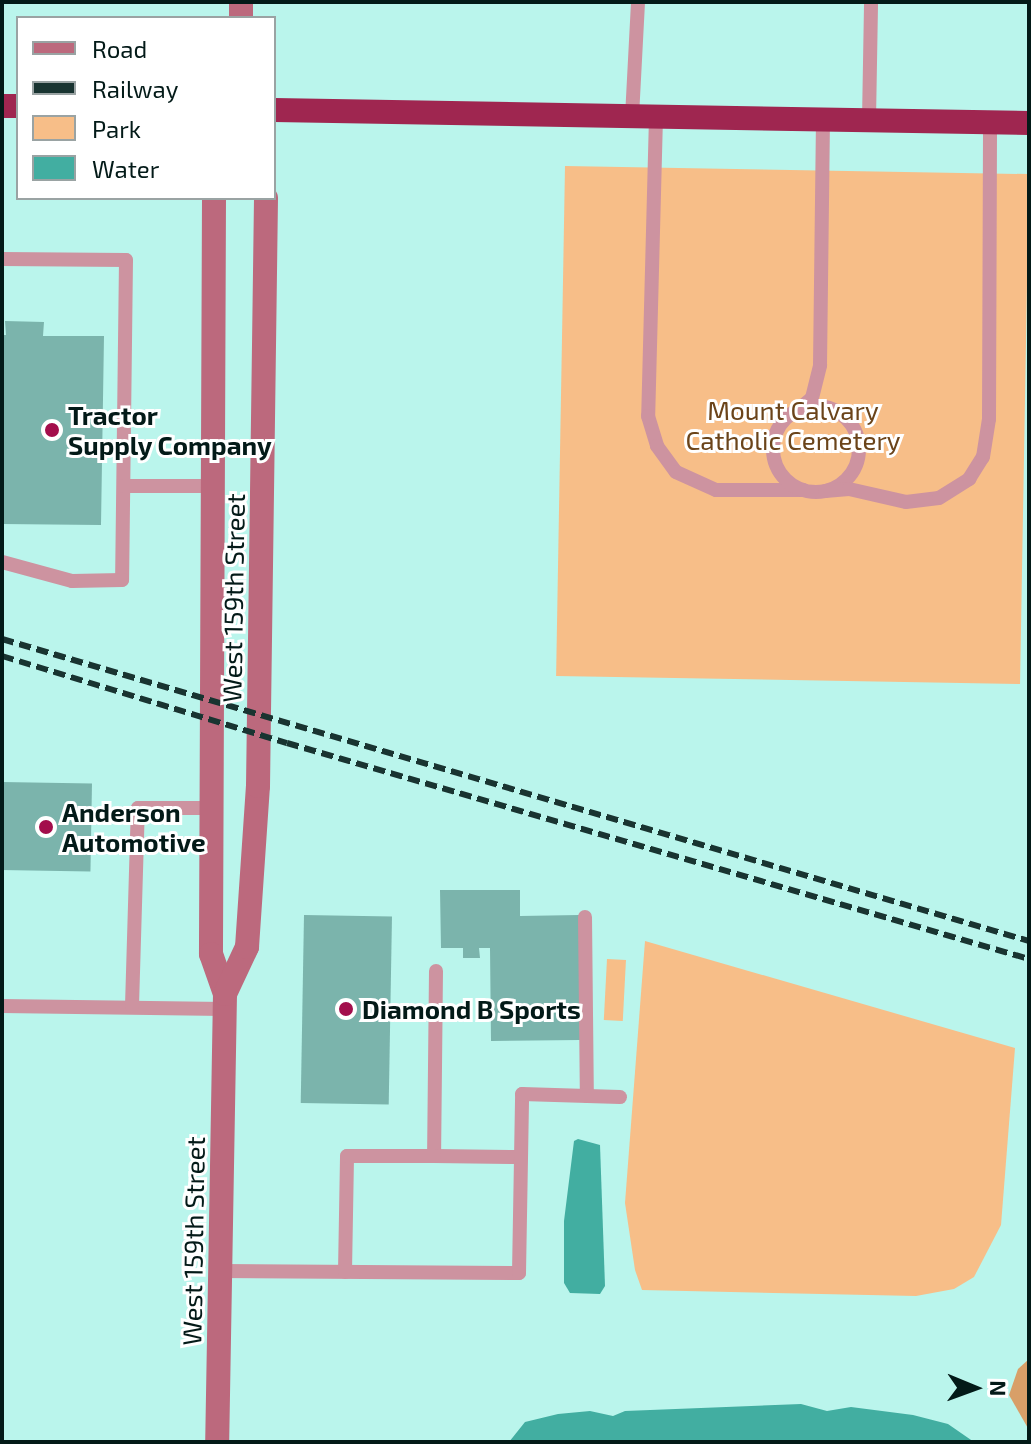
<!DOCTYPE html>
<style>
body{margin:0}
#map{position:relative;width:1031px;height:1444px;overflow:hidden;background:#baf5ec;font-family:"Exo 2",sans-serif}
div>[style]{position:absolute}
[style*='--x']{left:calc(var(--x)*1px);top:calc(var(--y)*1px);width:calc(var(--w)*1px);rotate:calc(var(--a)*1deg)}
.green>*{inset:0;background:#f7be88;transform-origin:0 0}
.forest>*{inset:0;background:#d89f68}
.water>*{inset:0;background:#42aea1}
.building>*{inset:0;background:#7bb4ac;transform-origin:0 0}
.lane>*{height:14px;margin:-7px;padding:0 7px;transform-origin:7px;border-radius:7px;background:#cd93a0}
.lane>.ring{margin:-7px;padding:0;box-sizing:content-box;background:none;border:14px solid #cd93a0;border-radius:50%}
.secondary>*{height:24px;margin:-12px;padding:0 12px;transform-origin:12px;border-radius:12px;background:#bc697d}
.highway>*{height:24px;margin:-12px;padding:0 12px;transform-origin:12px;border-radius:12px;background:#9f2650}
.rail>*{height:6px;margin-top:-3px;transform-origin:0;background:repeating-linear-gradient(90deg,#193431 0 12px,transparent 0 18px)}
.dots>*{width:22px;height:22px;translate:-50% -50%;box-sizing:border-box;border:4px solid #fff;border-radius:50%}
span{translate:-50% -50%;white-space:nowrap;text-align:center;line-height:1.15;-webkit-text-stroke:6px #fff;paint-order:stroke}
.park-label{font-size:26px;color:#6b441a}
.poi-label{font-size:26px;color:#031a18;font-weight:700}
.left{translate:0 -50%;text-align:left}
.street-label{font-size:26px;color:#031a18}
.frame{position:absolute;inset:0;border:4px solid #031a18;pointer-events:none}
.legend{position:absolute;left:16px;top:16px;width:260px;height:184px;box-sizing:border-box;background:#fff;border:2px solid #9aa3a3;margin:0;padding:10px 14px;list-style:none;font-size:24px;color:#031a18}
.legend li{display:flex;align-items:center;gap:16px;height:40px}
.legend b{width:40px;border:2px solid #9aa3a3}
.north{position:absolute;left:935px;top:1348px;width:80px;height:80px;-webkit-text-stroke:6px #fff;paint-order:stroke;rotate:91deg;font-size:22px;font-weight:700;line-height:32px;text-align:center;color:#031a18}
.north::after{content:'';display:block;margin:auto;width:28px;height:36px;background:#031a18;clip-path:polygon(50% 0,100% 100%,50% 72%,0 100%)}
</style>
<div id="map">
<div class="green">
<i style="left:565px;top:166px;width:464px;height:510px;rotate:1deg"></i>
<i style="clip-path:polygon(645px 941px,1015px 1048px,1001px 1225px,974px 1277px,954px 1289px,916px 1296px,642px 1290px,635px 1270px,625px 1203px)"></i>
<i style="left:607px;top:959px;width:19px;height:61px;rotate:3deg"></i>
</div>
<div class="forest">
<i style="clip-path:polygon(1029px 1359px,1029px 1430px,1009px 1395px,1018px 1369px)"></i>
</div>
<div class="water">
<i style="clip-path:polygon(578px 1139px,600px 1145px,605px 1286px,600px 1294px,570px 1293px,564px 1283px,564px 1221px,574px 1141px)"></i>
<i style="clip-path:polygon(801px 1404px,827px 1411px,851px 1407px,913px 1415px,948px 1424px,974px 1442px,509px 1442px,525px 1422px,558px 1414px,590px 1411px,613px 1416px,625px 1411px)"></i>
</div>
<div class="building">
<i style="clip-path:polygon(5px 321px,44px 322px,43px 336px,104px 336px,101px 525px,2px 524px,2px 335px,6px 335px)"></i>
<i style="left:2px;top:782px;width:90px;height:88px;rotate:1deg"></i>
<i style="clip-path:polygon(440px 890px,520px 890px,520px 916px,579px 915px,580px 1040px,491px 1041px,490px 948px,479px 948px,480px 958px,463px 958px,463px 948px,441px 948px)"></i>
<i style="left:304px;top:915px;width:88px;height:188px;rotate:1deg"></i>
</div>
<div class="lane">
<i style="--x:632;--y:117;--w:115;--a:-87"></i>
<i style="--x:656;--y:117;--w:299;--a:91.5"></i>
<i style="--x:648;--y:416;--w:31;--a:73"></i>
<i style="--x:657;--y:446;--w:32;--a:54"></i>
<i style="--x:676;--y:472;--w:44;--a:24.2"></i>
<i style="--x:716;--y:490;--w:87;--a:0"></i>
<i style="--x:869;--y:120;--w:118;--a:-89"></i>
<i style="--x:2;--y:259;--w:124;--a:0.5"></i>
<i style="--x:126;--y:260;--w:320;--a:90.7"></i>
<i style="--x:122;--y:580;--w:50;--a:178.9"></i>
<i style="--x:72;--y:581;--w:73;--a:-164.8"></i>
<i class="ring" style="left:773px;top:406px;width:72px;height:72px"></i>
<i style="--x:799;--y:409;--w:17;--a:-40"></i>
<i style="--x:812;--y:398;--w:34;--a:-76"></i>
<i style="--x:820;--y:365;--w:246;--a:-89.3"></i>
<i style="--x:124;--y:486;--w:87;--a:0"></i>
<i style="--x:825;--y:491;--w:24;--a:-5"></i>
<i style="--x:849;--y:489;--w:58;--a:12.8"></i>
<i style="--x:906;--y:502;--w:33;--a:-7"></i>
<i style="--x:939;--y:498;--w:36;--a:-32"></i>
<i style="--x:969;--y:479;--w:26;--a:-58"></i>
<i style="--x:983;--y:457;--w:38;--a:-81"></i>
<i style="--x:989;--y:419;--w:297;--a:-89.8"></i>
<i style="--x:585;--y:917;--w:179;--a:89.4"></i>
<i style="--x:436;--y:971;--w:185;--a:90.6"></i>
<i style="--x:434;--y:1156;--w:86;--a:0.7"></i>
<i style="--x:2;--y:1006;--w:222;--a:0.8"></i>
<i style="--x:132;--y:1006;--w:198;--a:-88.3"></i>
<i style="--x:138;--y:808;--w:74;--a:0"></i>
<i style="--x:221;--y:1271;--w:298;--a:0.4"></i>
<i style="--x:519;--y:1273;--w:179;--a:-89"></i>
<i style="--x:522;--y:1094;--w:98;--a:1.8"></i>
<i style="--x:345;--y:1272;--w:116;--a:-89"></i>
<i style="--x:347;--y:1156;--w:87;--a:0"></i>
</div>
<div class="secondary">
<i style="--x:241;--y:18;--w:16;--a:-90"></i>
<i style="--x:214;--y:198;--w:756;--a:90.23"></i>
<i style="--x:211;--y:954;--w:42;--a:70.7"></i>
<i style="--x:225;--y:994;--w:448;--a:91"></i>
<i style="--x:225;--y:994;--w:52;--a:-64.9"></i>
<i style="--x:247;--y:947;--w:161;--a:-86.1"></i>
<i style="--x:258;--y:786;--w:588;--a:-89.22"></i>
</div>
<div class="highway">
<i style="--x:2;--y:106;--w:16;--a:0"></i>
<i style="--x:274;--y:110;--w:755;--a:0.99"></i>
</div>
<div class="rail">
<i style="--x:2;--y:639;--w:1070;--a:16.39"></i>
<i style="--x:2;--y:656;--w:298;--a:17"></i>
<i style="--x:287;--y:743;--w:773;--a:16.23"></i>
</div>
<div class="dots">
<i style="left:52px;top:430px;background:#a30e4c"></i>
<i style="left:46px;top:827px;background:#a30e4c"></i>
<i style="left:346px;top:1009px;background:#a30e4c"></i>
</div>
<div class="park-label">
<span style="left:793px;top:425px">Mount Calvary<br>Catholic Cemetery</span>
</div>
<div class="poi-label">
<span class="left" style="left:68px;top:430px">Tractor<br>Supply Company</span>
<span class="left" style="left:62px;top:827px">Anderson<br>Automotive</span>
<span class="left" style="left:362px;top:1009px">Diamond B Sports</span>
</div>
<div class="street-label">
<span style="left:233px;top:598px;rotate:-89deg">West 159th Street</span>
<span style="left:193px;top:1241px;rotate:-89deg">West 159th Street</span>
</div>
<div class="frame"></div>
<ul class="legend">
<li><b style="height:10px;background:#bc697d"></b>Road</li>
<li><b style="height:10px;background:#193431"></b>Railway</li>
<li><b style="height:22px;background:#f7be88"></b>Park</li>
<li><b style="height:22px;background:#42aea1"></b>Water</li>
</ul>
<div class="north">N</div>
</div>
